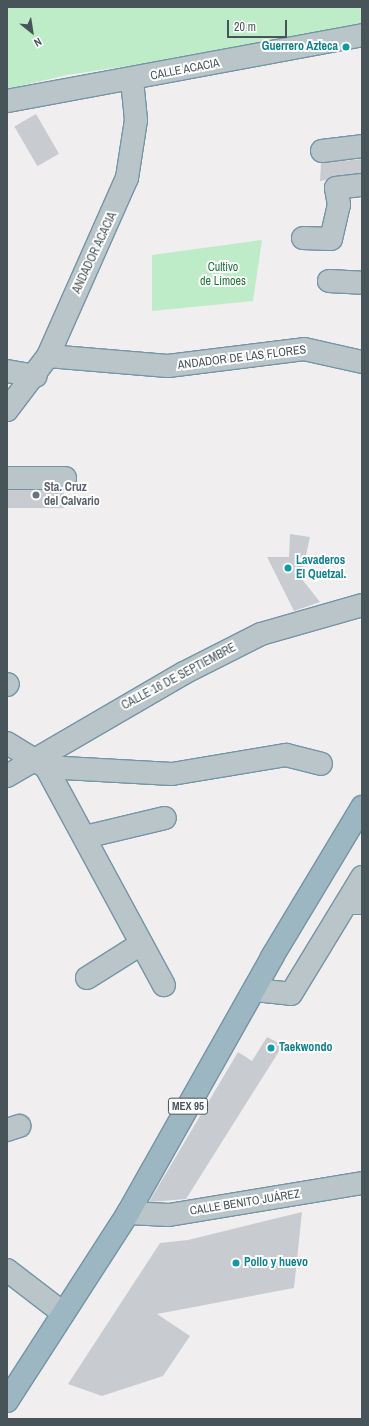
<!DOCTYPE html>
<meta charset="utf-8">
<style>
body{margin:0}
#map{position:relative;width:369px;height:1426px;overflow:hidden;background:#f1eeef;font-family:"Archivo Narrow",sans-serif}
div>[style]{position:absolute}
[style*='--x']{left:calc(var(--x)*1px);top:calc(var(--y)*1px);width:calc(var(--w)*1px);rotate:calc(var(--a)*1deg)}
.green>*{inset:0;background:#bfecc8}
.building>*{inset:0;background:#c8ccd0;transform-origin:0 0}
.roads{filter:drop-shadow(1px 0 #7495a5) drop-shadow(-1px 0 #7495a5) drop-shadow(0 1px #7495a5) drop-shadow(0 -1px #7495a5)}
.minor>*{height:22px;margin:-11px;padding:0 11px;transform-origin:11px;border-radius:11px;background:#bac5ca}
.tertiary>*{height:22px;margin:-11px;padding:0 11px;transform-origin:11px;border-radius:11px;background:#bac5ca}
.trunk>*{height:22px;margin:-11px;padding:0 11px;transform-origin:11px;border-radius:11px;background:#9cb6c2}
.dots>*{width:11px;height:11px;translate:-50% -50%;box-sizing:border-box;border:2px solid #fff;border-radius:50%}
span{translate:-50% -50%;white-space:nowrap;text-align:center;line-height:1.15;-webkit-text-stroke:4px #fff;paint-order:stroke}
.shield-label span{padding:1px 3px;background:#fff;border:1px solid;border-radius:3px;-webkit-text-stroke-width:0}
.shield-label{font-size:11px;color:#47555a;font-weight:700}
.culture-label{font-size:12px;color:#0d838f;font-weight:700}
.right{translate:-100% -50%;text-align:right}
.left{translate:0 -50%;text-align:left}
.street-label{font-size:12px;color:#47555a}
.park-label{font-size:12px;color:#1d7738}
.worship-label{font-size:12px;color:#5b616d;font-weight:700}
.frame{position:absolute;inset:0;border:8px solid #47555a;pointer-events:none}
.north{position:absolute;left:12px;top:12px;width:40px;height:40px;-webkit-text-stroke:3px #fff;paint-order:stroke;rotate:150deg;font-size:11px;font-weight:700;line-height:16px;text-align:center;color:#47555a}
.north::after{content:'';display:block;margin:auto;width:14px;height:18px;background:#47555a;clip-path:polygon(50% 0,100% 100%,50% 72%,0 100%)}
.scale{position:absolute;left:227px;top:20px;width:60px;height:18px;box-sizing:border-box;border:2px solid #47555a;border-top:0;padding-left:5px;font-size:12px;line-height:14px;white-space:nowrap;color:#47555a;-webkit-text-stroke:3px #fff;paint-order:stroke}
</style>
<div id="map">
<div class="green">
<i style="clip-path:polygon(7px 7px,362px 7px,362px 31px,67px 75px,7px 89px)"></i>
<i style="clip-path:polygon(262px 240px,253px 301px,152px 311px,152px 255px)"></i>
</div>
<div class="building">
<i style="left:36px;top:114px;width:46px;height:25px;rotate:60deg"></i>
<i style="clip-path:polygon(362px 159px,362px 173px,320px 181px,321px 163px)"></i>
<i style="left:7px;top:490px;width:57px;height:18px"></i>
<i style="clip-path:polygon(290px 534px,310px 537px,301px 578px,320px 602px,294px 611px,267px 557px,289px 557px)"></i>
<i style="clip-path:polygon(267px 1037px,283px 1045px,186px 1199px,149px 1202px,238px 1052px,252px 1061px)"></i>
<i style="clip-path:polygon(302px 1212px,294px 1288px,157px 1314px,190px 1336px,163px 1376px,102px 1396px,68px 1384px,160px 1243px,188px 1240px)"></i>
</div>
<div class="roads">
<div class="minor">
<i style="--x:7;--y:101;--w:361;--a:-10.5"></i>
<i style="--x:322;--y:151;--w:40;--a:-7.1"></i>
<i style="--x:303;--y:238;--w:28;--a:2"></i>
<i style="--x:331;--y:239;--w:35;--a:-77"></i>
<i style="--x:339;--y:205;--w:17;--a:-100"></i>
<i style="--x:336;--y:188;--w:26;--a:-7"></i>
<i style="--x:329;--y:281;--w:33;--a:3"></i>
<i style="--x:48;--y:356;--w:120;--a:4.8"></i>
<i style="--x:168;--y:366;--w:137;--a:-7.1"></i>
<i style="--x:304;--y:349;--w:59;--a:12.6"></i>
<i style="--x:7;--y:371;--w:29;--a:10"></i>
<i style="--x:7;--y:410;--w:68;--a:-52.8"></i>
<i style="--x:48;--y:356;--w:195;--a:-66.1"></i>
<i style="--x:127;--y:178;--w:59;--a:-81.2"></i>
<i style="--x:136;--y:120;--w:40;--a:-95.7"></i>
<i style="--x:7;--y:478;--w:58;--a:0"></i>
<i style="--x:7;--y:685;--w:1;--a:-45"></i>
<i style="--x:7;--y:743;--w:46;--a:31.6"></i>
<i style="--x:46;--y:767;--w:248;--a:61.6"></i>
<i style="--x:46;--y:767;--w:126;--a:3.2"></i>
<i style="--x:172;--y:774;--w:116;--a:-9.5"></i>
<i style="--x:286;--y:755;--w:36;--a:14"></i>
<i style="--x:7;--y:776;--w:205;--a:-30.2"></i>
<i style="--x:184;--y:673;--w:86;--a:-26.9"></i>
<i style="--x:261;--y:634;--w:105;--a:-16"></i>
<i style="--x:85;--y:837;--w:82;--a:-13.4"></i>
<i style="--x:87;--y:978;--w:64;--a:-32.2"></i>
<i style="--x:255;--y:990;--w:36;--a:6"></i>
<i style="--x:291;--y:994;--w:137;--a:-58.7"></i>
<i style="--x:7;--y:1130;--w:13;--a:-18"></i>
<i style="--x:128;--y:1213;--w:41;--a:2.8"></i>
<i style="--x:169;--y:1215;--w:196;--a:-9.4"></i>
<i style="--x:7;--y:1270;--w:71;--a:37.5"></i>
</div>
<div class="tertiary">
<i style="--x:347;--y:903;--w:15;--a:0"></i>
</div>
<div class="trunk">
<i style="--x:7;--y:1401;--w:224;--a:-57.2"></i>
<i style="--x:128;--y:1213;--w:294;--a:-60.6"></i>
<i style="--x:272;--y:957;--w:175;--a:-59"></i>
</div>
</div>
<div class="dots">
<i style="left:346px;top:47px;background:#0f9aa8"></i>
<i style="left:36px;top:495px;background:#6b7280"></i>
<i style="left:288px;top:568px;background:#0f9aa8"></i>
<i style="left:271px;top:1048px;background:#0f9aa8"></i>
<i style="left:236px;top:1263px;background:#0f9aa8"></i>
</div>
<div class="shield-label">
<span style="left:188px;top:1106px">MEX 95</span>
</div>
<div class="culture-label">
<span class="right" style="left:338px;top:47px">Guerrero Azteca</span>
<span class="left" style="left:296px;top:568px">Lavaderos<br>El Quetzal.</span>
<span class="left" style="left:279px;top:1048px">Taekwondo</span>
<span class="left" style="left:244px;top:1263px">Pollo y huevo</span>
</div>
<div class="street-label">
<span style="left:185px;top:70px;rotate:-11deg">CALLE ACACIA</span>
<span style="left:95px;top:253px;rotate:-65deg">ANDADOR ACACIA</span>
<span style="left:242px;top:358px;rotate:-7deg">ANDADOR DE LAS FLORES</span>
<span style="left:179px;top:677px;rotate:-28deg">CALLE 16 DE SEPTIEMBRE</span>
<span style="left:245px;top:1203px;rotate:-9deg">CALLE BENITO JUÁREZ</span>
</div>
<div class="park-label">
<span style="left:223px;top:275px">Cultivo<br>de Limoes</span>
</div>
<div class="worship-label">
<span class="left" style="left:44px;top:495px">Sta. Cruz<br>del Calvario</span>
</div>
<div class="frame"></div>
<div class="north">N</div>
<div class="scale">20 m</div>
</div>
